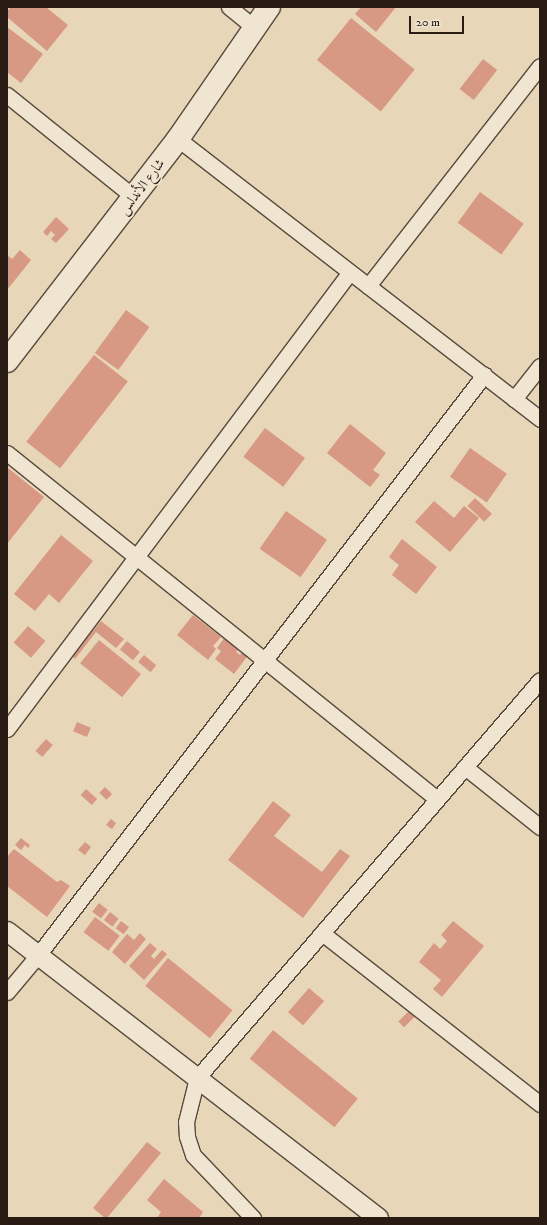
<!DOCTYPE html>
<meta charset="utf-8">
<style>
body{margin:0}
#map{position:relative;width:547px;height:1225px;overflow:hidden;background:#e7d7b8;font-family:"IM FELL DW Pica",Amiri,serif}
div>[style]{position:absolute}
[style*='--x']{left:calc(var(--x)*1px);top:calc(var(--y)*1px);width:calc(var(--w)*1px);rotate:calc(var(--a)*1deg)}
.building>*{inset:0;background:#d79884;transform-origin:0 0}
.roads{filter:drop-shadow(1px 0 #584a3c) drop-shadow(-1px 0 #584a3c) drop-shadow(0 1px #584a3c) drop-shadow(0 -1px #584a3c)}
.minor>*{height:15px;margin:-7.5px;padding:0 7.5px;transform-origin:7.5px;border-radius:7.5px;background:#efe5d1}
.tertiary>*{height:19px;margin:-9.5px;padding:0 9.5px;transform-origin:9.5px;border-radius:9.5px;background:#efe5d1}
.secondary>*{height:22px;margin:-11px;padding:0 11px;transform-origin:11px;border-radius:11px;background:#efe5d1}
span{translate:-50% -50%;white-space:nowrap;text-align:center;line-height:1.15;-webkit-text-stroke:3.5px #efe5d1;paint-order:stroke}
.street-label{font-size:14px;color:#281b13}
.frame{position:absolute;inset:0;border:8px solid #281b13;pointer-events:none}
.scale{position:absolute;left:409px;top:16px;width:55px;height:18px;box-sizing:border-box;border:2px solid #281b13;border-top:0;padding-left:5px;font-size:12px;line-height:14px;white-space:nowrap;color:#281b13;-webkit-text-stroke:3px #efe5d1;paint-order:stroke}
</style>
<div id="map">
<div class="building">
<i style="clip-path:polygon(8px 7px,46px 7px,68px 25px,47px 51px,7px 17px,7px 11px,10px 8px)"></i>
<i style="clip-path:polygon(361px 7px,396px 7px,376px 32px,355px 14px)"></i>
<i style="left:351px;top:18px;width:82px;height:54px;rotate:39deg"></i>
<i style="clip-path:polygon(7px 27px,43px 54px,21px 83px,7px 72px)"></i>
<i style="left:483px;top:59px;width:18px;height:38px;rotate:38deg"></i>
<i style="left:480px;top:192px;width:54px;height:38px;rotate:36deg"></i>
<i style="clip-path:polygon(56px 217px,69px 229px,56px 243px,51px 239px,55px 235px,51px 231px,47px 236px,43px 232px)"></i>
<i style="clip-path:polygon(20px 250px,31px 260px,7px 290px,7px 255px,12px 259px)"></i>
<i style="left:126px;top:310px;width:29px;height:53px;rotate:36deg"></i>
<i style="left:94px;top:355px;width:43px;height:110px;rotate:38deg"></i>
<i style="clip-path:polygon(350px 424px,386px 453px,373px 470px,380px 475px,370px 487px,327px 453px)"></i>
<i style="left:265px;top:428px;width:50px;height:36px;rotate:37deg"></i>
<i style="left:470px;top:448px;width:45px;height:35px;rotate:35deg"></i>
<i style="clip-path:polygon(8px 468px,44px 497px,7px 544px,7px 469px)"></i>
<i style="left:475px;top:498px;width:23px;height:11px;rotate:43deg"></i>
<i style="clip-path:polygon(434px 501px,454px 518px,464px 506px,479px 518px,450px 552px,415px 522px)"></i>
<i style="left:286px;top:511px;width:50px;height:46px;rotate:35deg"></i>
<i style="clip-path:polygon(61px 535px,93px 561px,59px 603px,49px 594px,35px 611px,14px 594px)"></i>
<i style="clip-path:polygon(402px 539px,437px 567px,416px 594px,392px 575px,399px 565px,389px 557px)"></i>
<i style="clip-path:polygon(193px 615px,221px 637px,213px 646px,216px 649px,208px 660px,177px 635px)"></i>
<i style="clip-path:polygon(101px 621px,124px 639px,116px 648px,96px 632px,75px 659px,72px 656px)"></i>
<i style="left:28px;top:626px;width:23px;height:22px;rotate:41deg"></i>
<i style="clip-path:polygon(227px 634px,241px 645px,236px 652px,240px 655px,244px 650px,249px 654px,234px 674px,215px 659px,221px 651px,217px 648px)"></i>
<i style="left:99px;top:640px;width:54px;height:30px;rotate:39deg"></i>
<i style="left:127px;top:641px;width:17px;height:11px;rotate:40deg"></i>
<i style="left:144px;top:655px;width:16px;height:9px;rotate:40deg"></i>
<i style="left:77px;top:722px;width:15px;height:10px;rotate:23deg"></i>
<i style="left:46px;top:739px;width:9px;height:16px;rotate:41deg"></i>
<i style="left:105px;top:787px;width:10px;height:8px;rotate:45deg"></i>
<i style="left:86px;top:789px;width:15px;height:8px;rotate:42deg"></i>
<i style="clip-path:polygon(273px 801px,291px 815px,274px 836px,322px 872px,340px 849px,350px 856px,303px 918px,228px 860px)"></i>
<i style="clip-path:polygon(111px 819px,116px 823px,112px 829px,106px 825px)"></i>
<i style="clip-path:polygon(21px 838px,30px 845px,28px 848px,25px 845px,21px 850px,15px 845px)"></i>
<i style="clip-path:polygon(85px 842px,91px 847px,85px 855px,78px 850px)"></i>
<i style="clip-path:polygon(14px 849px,57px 882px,61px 880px,70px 886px,47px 917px,7px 886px,7px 857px)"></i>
<i style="left:99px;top:903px;width:11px;height:11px;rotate:38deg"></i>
<i style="left:110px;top:912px;width:11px;height:10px;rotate:38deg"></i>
<i style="left:95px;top:917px;width:31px;height:19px;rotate:37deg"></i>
<i style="left:121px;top:921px;width:10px;height:9px;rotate:37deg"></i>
<i style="clip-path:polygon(453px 921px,484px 946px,442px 997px,433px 989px,441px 980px,419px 962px,434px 943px,440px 949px,447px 941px,441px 935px)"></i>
<i style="clip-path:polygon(140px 933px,146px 939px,125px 964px,112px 952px,127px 934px,134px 940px)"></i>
<i style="clip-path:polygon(150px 943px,157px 949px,151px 956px,154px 959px,162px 950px,167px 954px,144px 980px,129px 966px)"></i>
<i style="left:168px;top:958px;width:83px;height:36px;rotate:39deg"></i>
<i style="left:309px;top:988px;width:20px;height:32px;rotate:41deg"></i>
<i style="left:409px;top:1011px;width:8px;height:15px;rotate:45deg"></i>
<i style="left:273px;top:1030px;width:109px;height:37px;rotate:39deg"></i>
<i style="clip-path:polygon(147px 1142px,161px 1153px,107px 1218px,105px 1218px,93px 1208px)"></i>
<i style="clip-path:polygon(164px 1179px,203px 1212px,199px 1218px,157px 1218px,161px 1212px,147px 1200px)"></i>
</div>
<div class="roads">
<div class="minor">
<i style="--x:229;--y:7;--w:32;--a:39"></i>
<i style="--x:7;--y:95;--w:163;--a:38.8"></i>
<i style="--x:178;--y:139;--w:458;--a:37.7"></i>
<i style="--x:368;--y:286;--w:279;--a:-52"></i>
<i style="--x:514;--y:399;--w:42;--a:-51.8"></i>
<i style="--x:7;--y:453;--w:552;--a:38.82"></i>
<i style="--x:7;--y:729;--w:571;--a:-53.11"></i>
<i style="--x:465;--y:767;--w:96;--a:38.7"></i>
<i style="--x:322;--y:933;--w:277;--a:38.1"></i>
<i style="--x:7;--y:992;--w:48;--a:-50"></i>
<i style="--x:38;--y:955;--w:732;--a:-52.44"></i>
<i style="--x:253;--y:1218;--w:87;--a:-133.6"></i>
<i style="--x:193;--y:1155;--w:20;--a:-108"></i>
<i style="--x:187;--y:1136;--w:14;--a:-94"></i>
<i style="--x:186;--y:1122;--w:45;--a:-76"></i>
<i style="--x:197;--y:1078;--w:525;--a:-49.24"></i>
</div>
<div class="tertiary">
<i style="--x:7;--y:931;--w:469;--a:37.7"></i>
</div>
<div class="secondary">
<i style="--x:7;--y:361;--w:280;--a:-52.4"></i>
<i style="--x:178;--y:139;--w:160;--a:-55.4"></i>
</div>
</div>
<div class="street-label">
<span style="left:142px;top:187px;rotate:-53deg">شارع الأندلس</span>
</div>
<div class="frame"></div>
<div class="scale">20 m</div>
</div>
